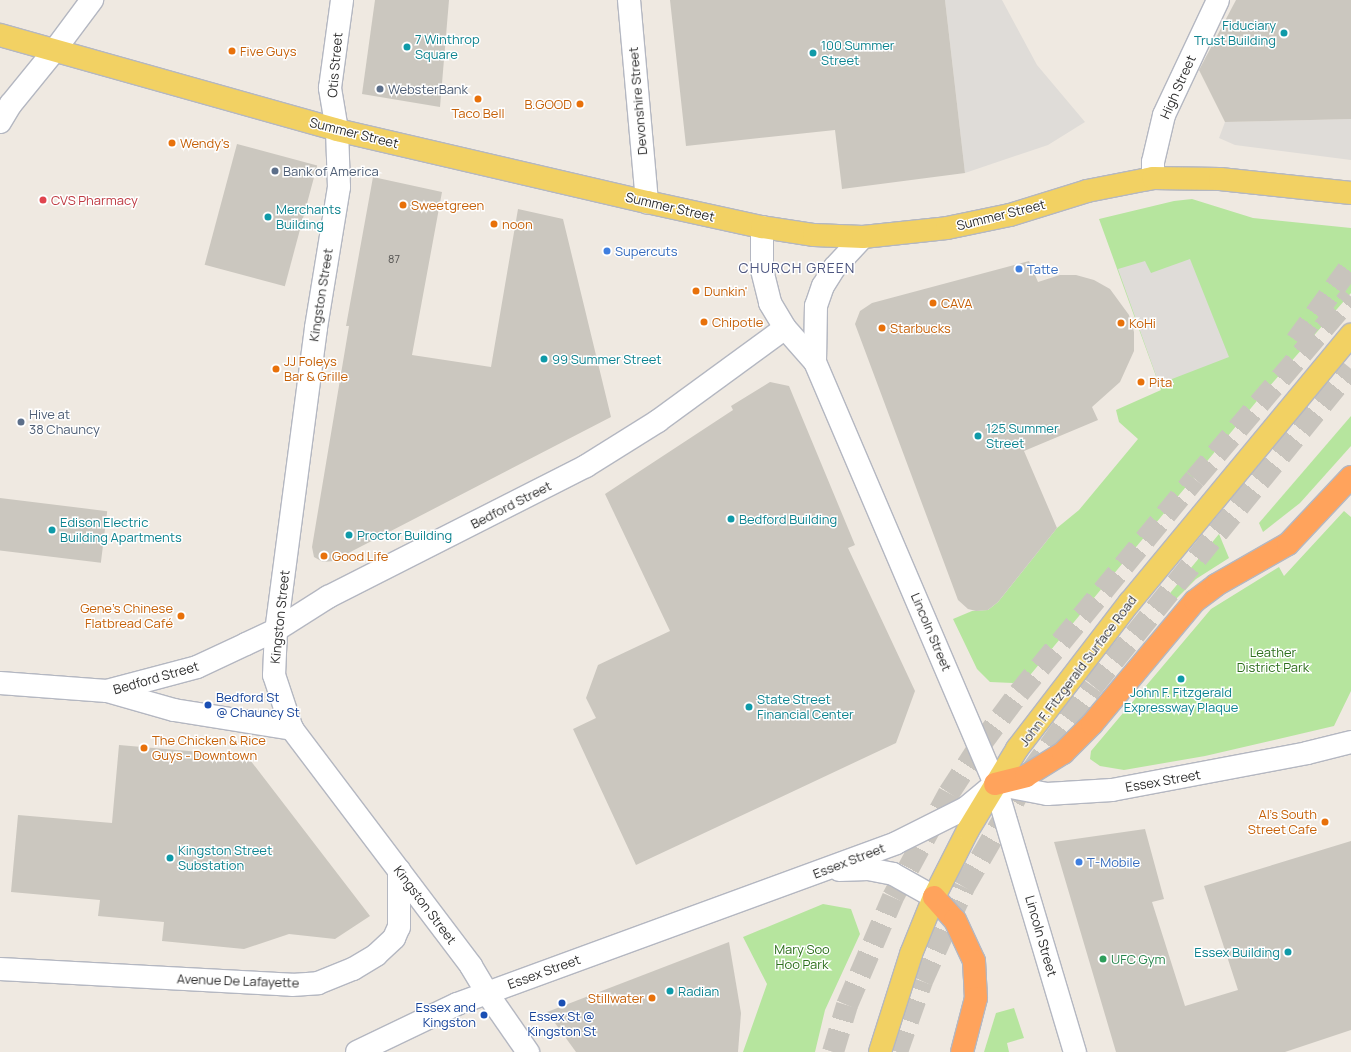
<!DOCTYPE html>
<meta charset="utf-8">
<style>
body{margin:0}
#map{position:relative;width:1351px;height:1052px;overflow:hidden;background:#efe9e1;font-family:Manrope,sans-serif}
div>[style]{position:absolute}
[style*='--x']{left:calc(var(--x)*1px);top:calc(var(--y)*1px);width:calc(var(--w)*1px);rotate:calc(var(--a)*1deg)}
.green>*{inset:0;background:#b6e59e}
.plaza>*{inset:0;background:#dfdcd8}
.building>*{inset:0;background:#cbc7bf;transform-origin:0 0}
.motorway-tunnel>*{height:22px;margin-top:-11px;transform-origin:0;background:repeating-linear-gradient(90deg,#c8c4bd 0 22px,transparent 0 33px)}
.roads{filter:drop-shadow(1px 0 #b4b7c1) drop-shadow(-1px 0 #b4b7c1) drop-shadow(0 1px #b4b7c1) drop-shadow(0 -1px #b4b7c1)}
.minor>*{height:22px;margin:-11px;padding:0 11px;transform-origin:11px;border-radius:11px;background:#fff}
.tertiary>*{height:22px;margin:-11px;padding:0 11px;transform-origin:11px;border-radius:11px;background:#fff}
.secondary>*{height:22px;margin:-11px;padding:0 11px;transform-origin:11px;border-radius:11px;background:#fff}
.primary>*{height:22px;margin:-11px;padding:0 11px;transform-origin:11px;border-radius:11px;background:#f2d163}
.motorway>*{height:22px;margin:-11px;padding:0 11px;transform-origin:11px;border-radius:11px;background:#ffa35c}
.dots>*{width:11px;height:11px;translate:-50% -50%;box-sizing:border-box;border:2px solid #fff;border-radius:50%}
span{translate:-50% -50%;white-space:nowrap;text-align:center;line-height:1.15;-webkit-text-stroke:3px #fff;paint-order:stroke}
.number-label{font-size:11px;color:#555452}
.number-label span{-webkit-text-stroke-width:0}
.culture-label{font-size:13px;color:#0d838f}
.right{translate:-100% -50%;text-align:right}
.left{translate:0 -50%;text-align:left}
.food-label{font-size:13px;color:#c56008}
.street-label{font-size:13px;color:#2e2e2e}
.service-label{font-size:13px;color:#4e5e75}
.health-label{font-size:13px;color:#be3a42}
.shop-label{font-size:13px;color:#366cbe}
.park-label{font-size:13px;color:#2c6e1b}
.transit-label{font-size:13px;color:#164399}
.leisure-label{font-size:13px;color:#27864d}
.neighbourhood-label{font-size:14px;color:#4d5680;letter-spacing:1px}
</style>
<div id="map">
<div class="green">
<i style="clip-path:polygon(1192px 199px,1253px 218px,1351px 228px,1351px 293px,1261px 396px,1031px 674px,1013px 683px,990px 682px,977px 669px,953px 619px,972px 611px,988px 610px,998px 602px,1057px 528px,1079px 510px,1138px 439px,1119px 422px,1116px 410px,1161px 390px,1099px 219px,1174px 201px)"></i>
<i style="clip-path:polygon(1351px 416px,1351px 446px,1300px 503px,1263px 532px,1259px 523px)"></i>
<i style="clip-path:polygon(1344px 511px,1351px 517px,1351px 691px,1334px 726px,1205px 756px,1124px 770px,1100px 766px,1090px 759px,1091px 751px,1211px 609px,1279px 567px,1284px 576px)"></i>
<i style="clip-path:polygon(1219px 534px,1229px 558px,1196px 579px,1166px 609px,1162px 609px,1161px 604px)"></i>
<i style="clip-path:polygon(823px 904px,851px 909px,860px 934px,825px 1010px,815px 1052px,743px 1052px,767px 984px,743px 937px)"></i>
<i style="clip-path:polygon(1014px 1008px,1024px 1038px,1007px 1043px,1009px 1052px,984px 1052px,996px 1013px)"></i>
</div>
<div class="plaza">
<i style="clip-path:polygon(945px 0,1002px 0,1037px 65px,1085px 122px,1048px 145px,965px 173px)"></i>
<i style="clip-path:polygon(1351px 119px,1351px 160px,1235px 145px,1219px 138px,1225px 122px)"></i>
<i style="clip-path:polygon(1190px 259px,1229px 357px,1159px 384px,1118px 269px,1145px 261px,1151px 273px)"></i>
</div>
<div class="building">
<i style="clip-path:polygon(375px 0,449px 0,440px 107px,362px 94px)"></i>
<i style="clip-path:polygon(670px 0,945px 0,965px 173px,842px 189px,835px 130px,686px 146px)"></i>
<i style="clip-path:polygon(1236px 0,1351px 0,1351px 119px,1225px 122px,1199px 70px)"></i>
<i style="left:237px;top:144px;width:83px;height:125px;rotate:15deg"></i>
<i style="clip-path:polygon(373px 177px,442px 192px,412px 355px,491px 367px,518px 209px,563px 219px,611px 417px,333px 561px,323px 562px,314px 557px,312px 547px,349px 326px,346px 326px)"></i>
<i style="clip-path:polygon(1029px 261px,1038px 282px,1060px 275px,1076px 275px,1094px 280px,1110px 289px,1129px 315px,1134px 332px,1134px 351px,1120px 382px,1092px 407px,1098px 420px,1024px 451px,1057px 528px,998px 602px,988px 610px,976px 611px,968px 609px,958px 600px,855px 324px,860px 311px,872px 303px)"></i>
<i style="clip-path:polygon(770px 382px,789px 386px,855px 545px,848px 548px,915px 691px,896px 743px,636px 865px,573px 729px,596px 718px,586px 698px,598px 665px,670px 631px,605px 494px,733px 410px,731px 406px)"></i>
<i style="left:0;top:498px;width:108px;height:52px;rotate:7deg"></i>
<i style="clip-path:polygon(119px 745px,247px 756px,370px 916px,335px 939px,289px 934px,244px 949px,162px 941px,164px 922px,98px 916px,100px 900px,11px 892px,18px 815px,112px 823px)"></i>
<i style="clip-path:polygon(1145px 829px,1164px 899px,1152px 902px,1185px 1006px,1238px 990px,1204px 886px,1351px 841px,1351px 1030px,1285px 1052px,1116px 1052px,1054px 842px)"></i>
<i style="clip-path:polygon(729px 942px,741px 1013px,738px 1052px,576px 1052px,547px 1012px)"></i>
</div>
<div class="motorway-tunnel">
<i style="--x:1296;--y:341;--w:94;--a:-54.1"></i>
<i style="--x:833;--y:1052;--w:49;--a:-73.4"></i>
<i style="--x:847;--y:1005;--w:117;--a:-66.9"></i>
<i style="--x:893;--y:897;--w:118;--a:-61.7"></i>
<i style="--x:949;--y:793;--w:59;--a:-56.9"></i>
<i style="--x:981;--y:744;--w:64;--a:-53.3"></i>
<i style="--x:1019;--y:693;--w:277;--a:-50.6"></i>
<i style="--x:1195;--y:479;--w:240;--a:-49.6"></i>
<i style="--x:897;--y:1052;--w:75;--a:-70.6"></i>
<i style="--x:922;--y:981;--w:103;--a:-65.9"></i>
<i style="--x:964;--y:887;--w:132;--a:-59.9"></i>
<i style="--x:1030;--y:773;--w:107;--a:-54.1"></i>
<i style="--x:1093;--y:686;--w:409;--a:-50.9"></i>
</div>
<div class="roads">
<div class="minor">
<i style="--x:0;--y:683;--w:107;--a:4.3"></i>
<i style="--x:107;--y:691;--w:70;--a:15.8"></i>
<i style="--x:174;--y:710;--w:120;--a:9.1"></i>
<i style="--x:107;--y:691;--w:93;--a:-14.9"></i>
<i style="--x:197;--y:667;--w:54;--a:-25.1"></i>
<i style="--x:246;--y:644;--w:33;--a:-25"></i>
<i style="--x:276;--y:630;--w:62;--a:-32.4"></i>
<i style="--x:328;--y:597;--w:289;--a:-26.9"></i>
<i style="--x:586;--y:466;--w:85;--a:-32"></i>
<i style="--x:658;--y:421;--w:157;--a:-36.2"></i>
<i style="--x:0;--y:969;--w:292;--a:3.1"></i>
<i style="--x:292;--y:985;--w:26;--a:-4"></i>
<i style="--x:318;--y:983;--w:38;--a:-22"></i>
<i style="--x:353;--y:969;--w:27;--a:-31"></i>
<i style="--x:376;--y:955;--w:25;--a:-43"></i>
<i style="--x:394;--y:938;--w:12;--a:-66"></i>
<i style="--x:399;--y:927;--w:57;--a:-90"></i>
<i style="--x:487;--y:993;--w:72;--a:55.2"></i>
</div>
<div class="tertiary">
<i style="--x:0;--y:122;--w:21;--a:-59"></i>
<i style="--x:11;--y:104;--w:68;--a:-50.9"></i>
<i style="--x:337;--y:130;--w:57;--a:88"></i>
<i style="--x:339;--y:187;--w:143;--a:99.3"></i>
<i style="--x:316;--y:328;--w:305;--a:97.5"></i>
<i style="--x:276;--y:630;--w:45;--a:92.5"></i>
<i style="--x:274;--y:675;--w:57;--a:71.6"></i>
<i style="--x:292;--y:729;--w:297;--a:52.9"></i>
<i style="--x:471;--y:966;--w:31;--a:59"></i>
</div>
<div class="secondary">
<i style="--x:629;--y:0;--w:203;--a:84.9"></i>
<i style="--x:54;--y:51;--w:64;--a:-53.3"></i>
<i style="--x:337;--y:130;--w:43;--a:-99.5"></i>
<i style="--x:330;--y:88;--w:89;--a:-82.2"></i>
<i style="--x:1153;--y:178;--w:16;--a:-90"></i>
<i style="--x:1153;--y:162;--w:48;--a:-76.8"></i>
<i style="--x:1164;--y:115;--w:127;--a:-64.8"></i>
<i style="--x:762;--y:227;--w:43;--a:90"></i>
<i style="--x:762;--y:270;--w:34;--a:76"></i>
<i style="--x:770;--y:303;--w:29;--a:59"></i>
<i style="--x:785;--y:328;--w:45;--a:48.6"></i>
<i style="--x:815;--y:362;--w:459;--a:66.9"></i>
<i style="--x:995;--y:784;--w:280;--a:73.4"></i>
<i style="--x:815;--y:362;--w:56;--a:-89"></i>
<i style="--x:816;--y:306;--w:21;--a:-71"></i>
<i style="--x:823;--y:286;--w:22;--a:-58"></i>
<i style="--x:835;--y:267;--w:41;--a:-47"></i>
<i style="--x:839;--y:870;--w:29;--a:-2"></i>
<i style="--x:868;--y:869;--w:25;--a:11"></i>
<i style="--x:893;--y:874;--w:47;--a:29.3"></i>
<i style="--x:357;--y:1052;--w:111;--a:-25.6"></i>
<i style="--x:457;--y:1004;--w:468;--a:-20.1"></i>
<i style="--x:896;--y:843;--w:78;--a:-26.6"></i>
<i style="--x:966;--y:808;--w:38;--a:-40"></i>
<i style="--x:995;--y:784;--w:53;--a:10.9"></i>
<i style="--x:1047;--y:794;--w:65;--a:-3.5"></i>
<i style="--x:1112;--y:790;--w:198;--a:-10.7"></i>
<i style="--x:1307;--y:753;--w:45;--a:-14"></i>
</div>
<div class="primary">
<i style="--x:0;--y:35;--w:350;--a:15.7"></i>
<i style="--x:337;--y:130;--w:318;--a:13.1"></i>
<i style="--x:647;--y:202;--w:118;--a:12.3"></i>
<i style="--x:762;--y:227;--w:53;--a:8.7"></i>
<i style="--x:814;--y:235;--w:49;--a:2.3"></i>
<i style="--x:863;--y:237;--w:84;--a:-6.1"></i>
<i style="--x:947;--y:228;--w:64;--a:-11.7"></i>
<i style="--x:1010;--y:215;--w:81;--a:-17.3"></i>
<i style="--x:1087;--y:191;--w:67;--a:-11.1"></i>
<i style="--x:1153;--y:178;--w:67;--a:0.9"></i>
<i style="--x:1220;--y:179;--w:132;--a:6.1"></i>
<i style="--x:880;--y:1052;--w:103;--a:-72.4"></i>
<i style="--x:911;--y:954;--w:61;--a:-68"></i>
<i style="--x:934;--y:897;--w:75;--a:-63.1"></i>
<i style="--x:968;--y:830;--w:95;--a:-58.8"></i>
<i style="--x:1017;--y:749;--w:185;--a:-52.5"></i>
<i style="--x:1130;--y:602;--w:347;--a:-50.4"></i>
</div>
<div class="motorway">
<i style="--x:995;--y:784;--w:32;--a:-14"></i>
<i style="--x:1026;--y:776;--w:44;--a:-31.9"></i>
<i style="--x:1063;--y:753;--w:41;--a:-45"></i>
<i style="--x:1092;--y:724;--w:160;--a:-50.1"></i>
<i style="--x:1195;--y:601;--w:26;--a:-37"></i>
<i style="--x:1216;--y:585;--w:83;--a:-29.7"></i>
<i style="--x:1288;--y:544;--w:92;--a:-46.8"></i>
<i style="--x:934;--y:897;--w:31;--a:48"></i>
<i style="--x:955;--y:920;--w:45;--a:65.1"></i>
<i style="--x:974;--y:961;--w:37;--a:87"></i>
<i style="--x:976;--y:998;--w:56;--a:104.5"></i>
</div>
</div>
<div class="dots">
<i style="left:1284px;top:33px;background:#0f9aa8"></i>
<i style="left:407px;top:47px;background:#0f9aa8"></i>
<i style="left:232px;top:51px;background:#e8710a"></i>
<i style="left:813px;top:53px;background:#0f9aa8"></i>
<i style="left:380px;top:89px;background:#5c6f8a"></i>
<i style="left:478px;top:99px;background:#e8710a"></i>
<i style="left:580px;top:104px;background:#e8710a"></i>
<i style="left:172px;top:143px;background:#e8710a"></i>
<i style="left:275px;top:171px;background:#5c6f8a"></i>
<i style="left:43px;top:200px;background:#e0444e"></i>
<i style="left:403px;top:205px;background:#e8710a"></i>
<i style="left:268px;top:217px;background:#0f9aa8"></i>
<i style="left:494px;top:224px;background:#e8710a"></i>
<i style="left:607px;top:251px;background:#3f7fe0"></i>
<i style="left:1019px;top:269px;background:#3f7fe0"></i>
<i style="left:696px;top:291px;background:#e8710a"></i>
<i style="left:933px;top:303px;background:#e8710a"></i>
<i style="left:704px;top:322px;background:#e8710a"></i>
<i style="left:1121px;top:323px;background:#e8710a"></i>
<i style="left:882px;top:328px;background:#e8710a"></i>
<i style="left:544px;top:359px;background:#0f9aa8"></i>
<i style="left:276px;top:369px;background:#e8710a"></i>
<i style="left:1141px;top:382px;background:#e8710a"></i>
<i style="left:21px;top:422px;background:#5c6f8a"></i>
<i style="left:978px;top:436px;background:#0f9aa8"></i>
<i style="left:731px;top:519px;background:#0f9aa8"></i>
<i style="left:52px;top:530px;background:#0f9aa8"></i>
<i style="left:349px;top:535px;background:#0f9aa8"></i>
<i style="left:324px;top:556px;background:#e8710a"></i>
<i style="left:181px;top:616px;background:#e8710a"></i>
<i style="left:1181px;top:679px;background:#0f9aa8"></i>
<i style="left:208px;top:705px;background:#1a4fb4"></i>
<i style="left:749px;top:707px;background:#0f9aa8"></i>
<i style="left:144px;top:748px;background:#e8710a"></i>
<i style="left:1325px;top:822px;background:#e8710a"></i>
<i style="left:170px;top:858px;background:#0f9aa8"></i>
<i style="left:1079px;top:862px;background:#3f7fe0"></i>
<i style="left:1288px;top:952px;background:#0f9aa8"></i>
<i style="left:1103px;top:959px;background:#2e9e5b"></i>
<i style="left:670px;top:991px;background:#0f9aa8"></i>
<i style="left:652px;top:998px;background:#e8710a"></i>
<i style="left:562px;top:1003px;background:#1a4fb4"></i>
<i style="left:484px;top:1015px;background:#1a4fb4"></i>
</div>
<div class="number-label">
<span style="left:394px;top:259px">87</span>
</div>
<div class="culture-label">
<span class="right" style="left:1276px;top:33px">Fiduciary<br>Trust Building</span>
<span class="left" style="left:415px;top:47px">7 Winthrop<br>Square</span>
<span class="left" style="left:821px;top:53px">100 Summer<br>Street</span>
<span class="left" style="left:276px;top:217px">Merchants<br>Building</span>
<span class="left" style="left:552px;top:359px">99 Summer Street</span>
<span class="left" style="left:986px;top:436px">125 Summer<br>Street</span>
<span class="left" style="left:739px;top:519px">Bedford Building</span>
<span class="left" style="left:60px;top:530px">Edison Electric<br>Building Apartments</span>
<span class="left" style="left:357px;top:535px">Proctor Building</span>
<span style="left:1181px;top:700px">John F. Fitzgerald<br>Expressway Plaque</span>
<span class="left" style="left:757px;top:707px">State Street<br>Financial Center</span>
<span class="left" style="left:178px;top:858px">Kingston Street<br>Substation</span>
<span class="right" style="left:1280px;top:952px">Essex Building</span>
<span class="left" style="left:678px;top:991px">Radian</span>
</div>
<div class="food-label">
<span class="left" style="left:240px;top:51px">Five Guys</span>
<span class="right" style="left:572px;top:104px">B.GOOD</span>
<span style="left:478px;top:113px">Taco Bell</span>
<span class="left" style="left:180px;top:143px">Wendy's</span>
<span class="left" style="left:411px;top:205px">Sweetgreen</span>
<span class="left" style="left:502px;top:224px">noon</span>
<span class="left" style="left:704px;top:291px">Dunkin'</span>
<span class="left" style="left:941px;top:303px">CAVA</span>
<span class="left" style="left:712px;top:322px">Chipotle</span>
<span class="left" style="left:1129px;top:323px">KoHi</span>
<span class="left" style="left:890px;top:328px">Starbucks</span>
<span class="left" style="left:284px;top:369px">JJ Foleys<br>Bar &amp; Grille</span>
<span class="left" style="left:1149px;top:382px">Pita</span>
<span class="left" style="left:332px;top:556px">Good Life</span>
<span class="right" style="left:173px;top:616px">Gene’s Chinese<br>Flatbread Café</span>
<span class="left" style="left:152px;top:748px">The Chicken &amp; Rice<br>Guys - Downtown</span>
<span class="right" style="left:1317px;top:822px">Al's South<br>Street Cafe</span>
<span class="right" style="left:644px;top:998px">Stillwater</span>
</div>
<div class="street-label">
<span style="left:335px;top:65px;rotate:-85deg">Otis Street</span>
<span style="left:1178px;top:87px;rotate:-66deg">High Street</span>
<span style="left:638px;top:101px;rotate:-95deg">Devonshire Street</span>
<span style="left:354px;top:133px;rotate:14deg">Summer Street</span>
<span style="left:670px;top:207px;rotate:13deg">Summer Street</span>
<span style="left:1001px;top:215px;rotate:-14deg">Summer Street</span>
<span style="left:321px;top:295px;rotate:-81deg">Kingston Street</span>
<span style="left:511px;top:505px;rotate:-27deg">Bedford Street</span>
<span style="left:280px;top:617px;rotate:-84deg">Kingston Street</span>
<span style="left:931px;top:632px;rotate:67deg">Lincoln Street</span>
<span style="left:1078px;top:671px;rotate:-53deg">John F. Fitzgerald Surface Road</span>
<span style="left:156px;top:678px;rotate:-16deg">Bedford Street</span>
<span style="left:1163px;top:781px;rotate:-10deg">Essex Street</span>
<span style="left:849px;top:861px;rotate:-21deg">Essex Street</span>
<span style="left:425px;top:905px;rotate:53deg">Kingston Street</span>
<span style="left:1041px;top:936px;rotate:74deg">Lincoln Street</span>
<span style="left:544px;top:972px;rotate:-20deg">Essex Street</span>
<span style="left:238px;top:981px;rotate:2deg">Avenue De Lafayette</span>
</div>
<div class="service-label">
<span class="left" style="left:388px;top:89px">WebsterBank</span>
<span class="left" style="left:283px;top:171px">Bank of America</span>
<span class="left" style="left:29px;top:422px">Hive at<br>38 Chauncy</span>
</div>
<div class="health-label">
<span class="left" style="left:51px;top:200px">CVS Pharmacy</span>
</div>
<div class="shop-label">
<span class="left" style="left:615px;top:251px">Supercuts</span>
<span class="left" style="left:1027px;top:269px">Tatte</span>
<span class="left" style="left:1087px;top:862px">T-Mobile</span>
</div>
<div class="park-label">
<span style="left:1273px;top:660px">Leather<br>District Park</span>
<span style="left:802px;top:957px">Mary Soo<br>Hoo Park</span>
</div>
<div class="transit-label">
<span class="left" style="left:216px;top:705px">Bedford St<br>@ Chauncy St</span>
<span class="right" style="left:476px;top:1015px">Essex and<br>Kingston</span>
<span style="left:562px;top:1024px">Essex St @<br>Kingston St</span>
</div>
<div class="leisure-label">
<span class="left" style="left:1111px;top:959px">UFC Gym</span>
</div>
<div class="neighbourhood-label">
<span style="left:797px;top:268px">CHURCH GREEN</span>
</div>
</div>
